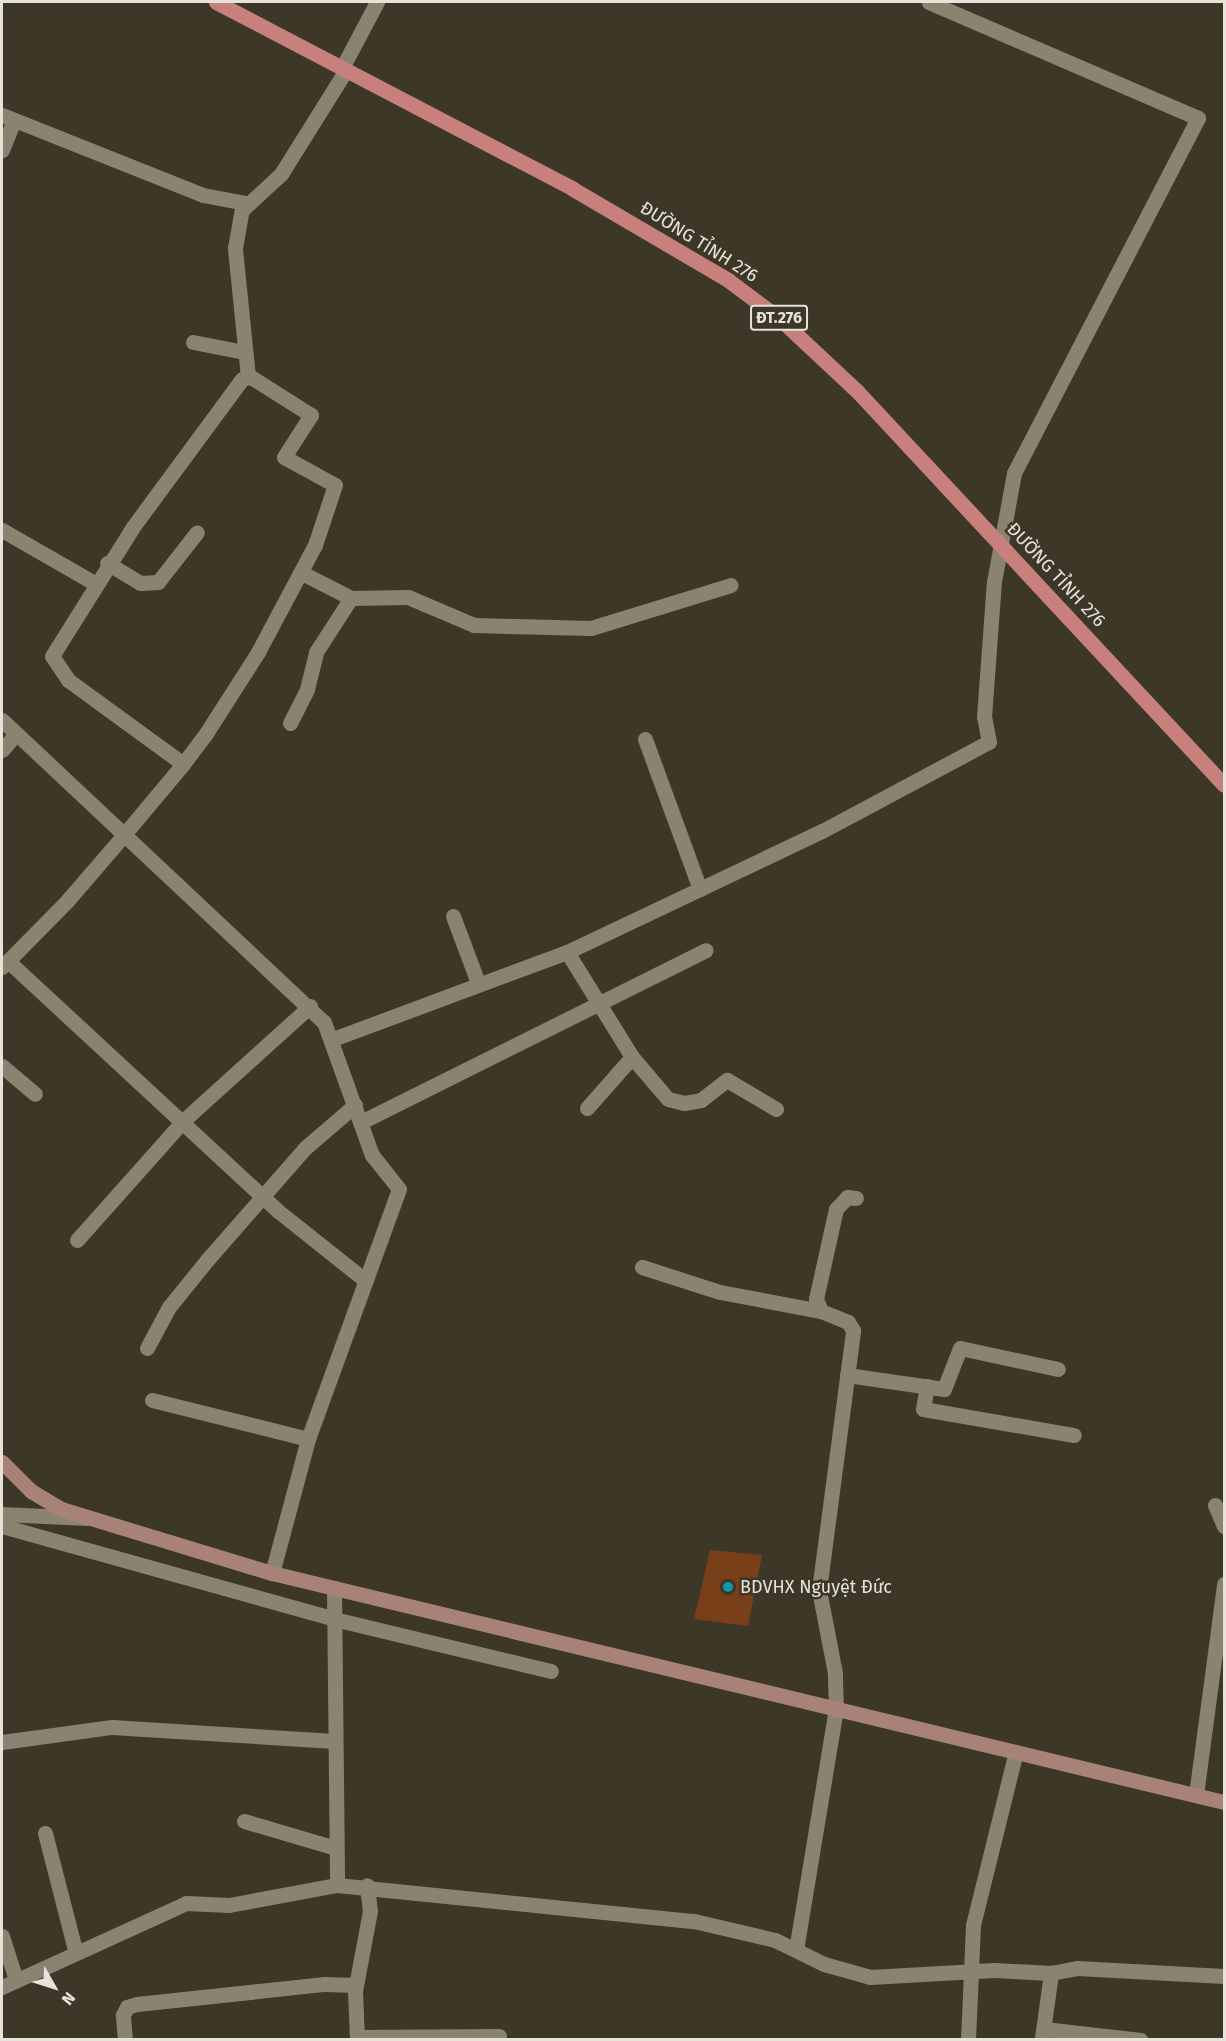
<!DOCTYPE html>
<meta charset="utf-8">
<style>
body{margin:0}
#map{position:relative;width:1226px;height:2041px;overflow:hidden;background:#3d3728;font-family:"Fira Sans",sans-serif}
div>[style]{position:absolute}
[style*='--x']{left:calc(var(--x)*1px);top:calc(var(--y)*1px);width:calc(var(--w)*1px);rotate:calc(var(--a)*1deg)}
.building>*{inset:0;background:#783f19}
.minor>*{height:15px;margin:-7.5px;padding:0 7.5px;transform-origin:7.5px;border-radius:7.5px;background:#8a8372}
.secondary>*{height:15px;margin:-7.5px;padding:0 7.5px;transform-origin:7.5px;border-radius:7.5px;background:#a98277}
.primary>*{height:15px;margin:-7.5px;padding:0 7.5px;transform-origin:7.5px;border-radius:7.5px;background:#c7807c}
.dots>*{width:16px;height:16px;translate:-50% -50%;box-sizing:border-box;border:3px solid #3d3728;border-radius:50%}
span{translate:-50% -50%;white-space:nowrap;text-align:center;line-height:1.15;-webkit-text-stroke:5px #3d3728;paint-order:stroke}
.shield-label span{padding:2px 4px;background:#3d3728;border:2px solid;border-radius:4px;-webkit-text-stroke-width:0}
.shield-label{font-size:16px;color:#e7e3da;font-weight:700}
.street-label{font-size:18px;color:#e7e3da}
.poi-label{font-size:18px;color:#e7e3da}
.left{translate:0 -50%;text-align:left}
.frame{position:absolute;inset:0;border:3px solid #e7e3da;pointer-events:none}
.north{position:absolute;left:24px;top:1957px;width:60px;height:60px;-webkit-text-stroke:4px #3d3728;paint-order:stroke;rotate:129deg;font-size:16px;font-weight:700;line-height:24px;text-align:center;color:#e7e3da}
.north::after{content:'';display:block;margin:auto;width:21px;height:27px;background:#e7e3da;clip-path:polygon(50% 0,100% 100%,50% 72%,0 100%)}
</style>
<div id="map">
<div class="building">
<i style="clip-path:polygon(710px 1550px,762px 1555px,748px 1626px,694px 1619px)"></i>
</div>
<div class="minor">
<i style="--x:342;--y:68;--w:75;--a:-62.1"></i>
<i style="--x:2;--y:115;--w:216;--a:21.7"></i>
<i style="--x:203;--y:195;--w:44;--a:10.5"></i>
<i style="--x:2;--y:150;--w:32;--a:-68"></i>
<i style="--x:193;--y:342;--w:52;--a:11.1"></i>
<i style="--x:248;--y:377;--w:130;--a:-95.8"></i>
<i style="--x:235;--y:248;--w:39;--a:-80"></i>
<i style="--x:242;--y:210;--w:53;--a:-42.7"></i>
<i style="--x:281;--y:174;--w:123;--a:-58"></i>
<i style="--x:2;--y:530;--w:106;--a:29.9"></i>
<i style="--x:107;--y:563;--w:39;--a:31"></i>
<i style="--x:140;--y:583;--w:18;--a:-3"></i>
<i style="--x:158;--y:582;--w:63;--a:-52"></i>
<i style="--x:302;--y:573;--w:55;--a:27"></i>
<i style="--x:351;--y:598;--w:57;--a:-1"></i>
<i style="--x:408;--y:597;--w:72;--a:23"></i>
<i style="--x:474;--y:625;--w:117;--a:1.5"></i>
<i style="--x:591;--y:628;--w:146;--a:-17.1"></i>
<i style="--x:2;--y:720;--w:441;--a:43.2"></i>
<i style="--x:324;--y:1022;--w:141;--a:70.2"></i>
<i style="--x:372;--y:1155;--w:43;--a:51.5"></i>
<i style="--x:399;--y:1189;--w:266;--a:110"></i>
<i style="--x:308;--y:1439;--w:139;--a:105"></i>
<i style="--x:290;--y:723;--w:38;--a:-63"></i>
<i style="--x:307;--y:689;--w:38;--a:-76"></i>
<i style="--x:316;--y:652;--w:64;--a:-57.1"></i>
<i style="--x:645;--y:739;--w:160;--a:69.9"></i>
<i style="--x:2;--y:750;--w:20;--a:-49"></i>
<i style="--x:453;--y:916;--w:72;--a:69.5"></i>
<i style="--x:567;--y:952;--w:123;--a:58.2"></i>
<i style="--x:632;--y:1057;--w:55;--a:49.4"></i>
<i style="--x:668;--y:1099;--w:16;--a:14"></i>
<i style="--x:684;--y:1103;--w:17;--a:-10"></i>
<i style="--x:701;--y:1100;--w:33;--a:-38"></i>
<i style="--x:727;--y:1080;--w:57;--a:30.6"></i>
<i style="--x:8;--y:961;--w:368;--a:42.8"></i>
<i style="--x:278;--y:1211;--w:112;--a:38.5"></i>
<i style="--x:2;--y:967;--w:93;--a:-45.4"></i>
<i style="--x:67;--y:901;--w:84;--a:-49.3"></i>
<i style="--x:122;--y:837;--w:95;--a:-50.1"></i>
<i style="--x:183;--y:764;--w:36;--a:-53"></i>
<i style="--x:205;--y:735;--w:98;--a:-57.4"></i>
<i style="--x:258;--y:652;--w:121;--a:-62"></i>
<i style="--x:315;--y:545;--w:63;--a:-71.6"></i>
<i style="--x:335;--y:485;--w:58;--a:-151.2"></i>
<i style="--x:284;--y:457;--w:50;--a:-57.3"></i>
<i style="--x:311;--y:415;--w:71;--a:-147.7"></i>
<i style="--x:251;--y:377;--w:9;--a:167"></i>
<i style="--x:242;--y:379;--w:184;--a:126.4"></i>
<i style="--x:133;--y:527;--w:152;--a:122.1"></i>
<i style="--x:52;--y:656;--w:29;--a:56"></i>
<i style="--x:68;--y:680;--w:142;--a:36.1"></i>
<i style="--x:333;--y:1039;--w:250;--a:-20.4"></i>
<i style="--x:567;--y:952;--w:282;--a:-25.4"></i>
<i style="--x:822;--y:831;--w:189;--a:-28.1"></i>
<i style="--x:989;--y:742;--w:25;--a:-101"></i>
<i style="--x:984;--y:717;--w:135;--a:-85.8"></i>
<i style="--x:994;--y:582;--w:111;--a:-79.6"></i>
<i style="--x:1014;--y:473;--w:400;--a:-62.6"></i>
<i style="--x:1198;--y:118;--w:293;--a:-156.7"></i>
<i style="--x:2;--y:1066;--w:43;--a:40.3"></i>
<i style="--x:587;--y:1108;--w:68;--a:-48.6"></i>
<i style="--x:361;--y:1122;--w:385;--a:-26.5"></i>
<i style="--x:77;--y:1240;--w:161;--a:-48.3"></i>
<i style="--x:184;--y:1120;--w:170;--a:-42.1"></i>
<i style="--x:642;--y:1267;--w:82;--a:17.8"></i>
<i style="--x:720;--y:1292;--w:103;--a:10.7"></i>
<i style="--x:147;--y:1348;--w:47;--a:-61.8"></i>
<i style="--x:169;--y:1307;--w:60;--a:-51"></i>
<i style="--x:207;--y:1260;--w:149;--a:-48.8"></i>
<i style="--x:305;--y:1148;--w:66;--a:-40.7"></i>
<i style="--x:847;--y:1375;--w:98;--a:8.2"></i>
<i style="--x:944;--y:1389;--w:44;--a:-68.7"></i>
<i style="--x:960;--y:1348;--w:100;--a:12.1"></i>
<i style="--x:927;--y:1386;--w:23;--a:100"></i>
<i style="--x:923;--y:1409;--w:153;--a:9.8"></i>
<i style="--x:152;--y:1400;--w:161;--a:14"></i>
<i style="--x:1215;--y:1505;--w:23;--a:67"></i>
<i style="--x:2;--y:1514;--w:85;--a:2.7"></i>
<i style="--x:2;--y:1526;--w:345;--a:15.6"></i>
<i style="--x:334;--y:1619;--w:223;--a:13.5"></i>
<i style="--x:334;--y:1588;--w:297;--a:89.4"></i>
<i style="--x:2;--y:1742;--w:111;--a:-7.8"></i>
<i style="--x:112;--y:1727;--w:222;--a:3.6"></i>
<i style="--x:1196;--y:1795;--w:213;--a:-82.4"></i>
<i style="--x:244;--y:1821;--w:96;--a:16.4"></i>
<i style="--x:45;--y:1833;--w:121;--a:75.6"></i>
<i style="--x:2;--y:1936;--w:46;--a:72.3"></i>
<i style="--x:796;--y:1950;--w:245;--a:-80.6"></i>
<i style="--x:836;--y:1708;--w:35;--a:-92"></i>
<i style="--x:835;--y:1673;--w:85;--a:-100.9"></i>
<i style="--x:819;--y:1590;--w:262;--a:-82.5"></i>
<i style="--x:853;--y:1330;--w:9;--a:-122"></i>
<i style="--x:848;--y:1322;--w:29;--a:-158"></i>
<i style="--x:821;--y:1311;--w:13;--a:-113"></i>
<i style="--x:816;--y:1299;--w:92;--a:-77.5"></i>
<i style="--x:836;--y:1209;--w:16;--a:-47"></i>
<i style="--x:847;--y:1197;--w:9;--a:6"></i>
<i style="--x:2;--y:1987;--w:202;--a:-24.5"></i>
<i style="--x:186;--y:1903;--w:43;--a:2.7"></i>
<i style="--x:229;--y:1905;--w:110;--a:-10.5"></i>
<i style="--x:337;--y:1885;--w:359;--a:5.8"></i>
<i style="--x:694;--y:1921;--w:83;--a:13.2"></i>
<i style="--x:775;--y:1940;--w:55;--a:26.1"></i>
<i style="--x:824;--y:1964;--w:48;--a:15.8"></i>
<i style="--x:870;--y:1977;--w:124;--a:-3.2"></i>
<i style="--x:994;--y:1970;--w:57;--a:3"></i>
<i style="--x:1051;--y:1973;--w:26;--a:-11"></i>
<i style="--x:1077;--y:1968;--w:147;--a:3.1"></i>
<i style="--x:1044;--y:2029;--w:97;--a:6.5"></i>
<i style="--x:357;--y:2037;--w:142;--a:-0.4"></i>
<i style="--x:1042;--y:2038;--w:66;--a:-82.1"></i>
<i style="--x:125;--y:2040;--w:25;--a:-95"></i>
<i style="--x:123;--y:2015;--w:9;--a:-63"></i>
<i style="--x:127;--y:2007;--w:10;--a:-17"></i>
<i style="--x:137;--y:2004;--w:189;--a:-6.1"></i>
<i style="--x:325;--y:1984;--w:31;--a:2"></i>
<i style="--x:357;--y:2040;--w:49;--a:-92.3"></i>
<i style="--x:355;--y:1991;--w:81;--a:-79.4"></i>
<i style="--x:370;--y:1911;--w:26;--a:-97"></i>
<i style="--x:968;--y:2040;--w:115;--a:-87.5"></i>
<i style="--x:973;--y:1925;--w:175;--a:-76.1"></i>
</div>
<div class="secondary">
<i style="--x:2;--y:1462;--w:41;--a:45"></i>
<i style="--x:31;--y:1491;--w:35;--a:31"></i>
<i style="--x:61;--y:1509;--w:220;--a:16.9"></i>
<i style="--x:272;--y:1573;--w:979;--a:13.53"></i>
</div>
<div class="primary">
<i style="--x:216;--y:2;--w:403;--a:27.6"></i>
<i style="--x:573;--y:189;--w:180;--a:30.4"></i>
<i style="--x:728;--y:280;--w:65;--a:36.9"></i>
<i style="--x:780;--y:319;--w:105;--a:43.1"></i>
<i style="--x:857;--y:391;--w:538;--a:47.03"></i>
</div>
<div class="dots">
<i style="left:728px;top:1587px;background:#0f9aa8"></i>
</div>
<div class="shield-label">
<span style="left:779px;top:318px">ĐT.276</span>
</div>
<div class="street-label">
<span style="left:699px;top:242px;rotate:32deg">ĐƯỜNG TỈNH 276</span>
<span style="left:1056px;top:575px;rotate:47deg">ĐƯỜNG TỈNH 276</span>
</div>
<div class="poi-label">
<span class="left" style="left:740px;top:1587px">BDVHX Nguyệt Đức</span>
</div>
<div class="frame"></div>
<div class="north">N</div>
</div>
